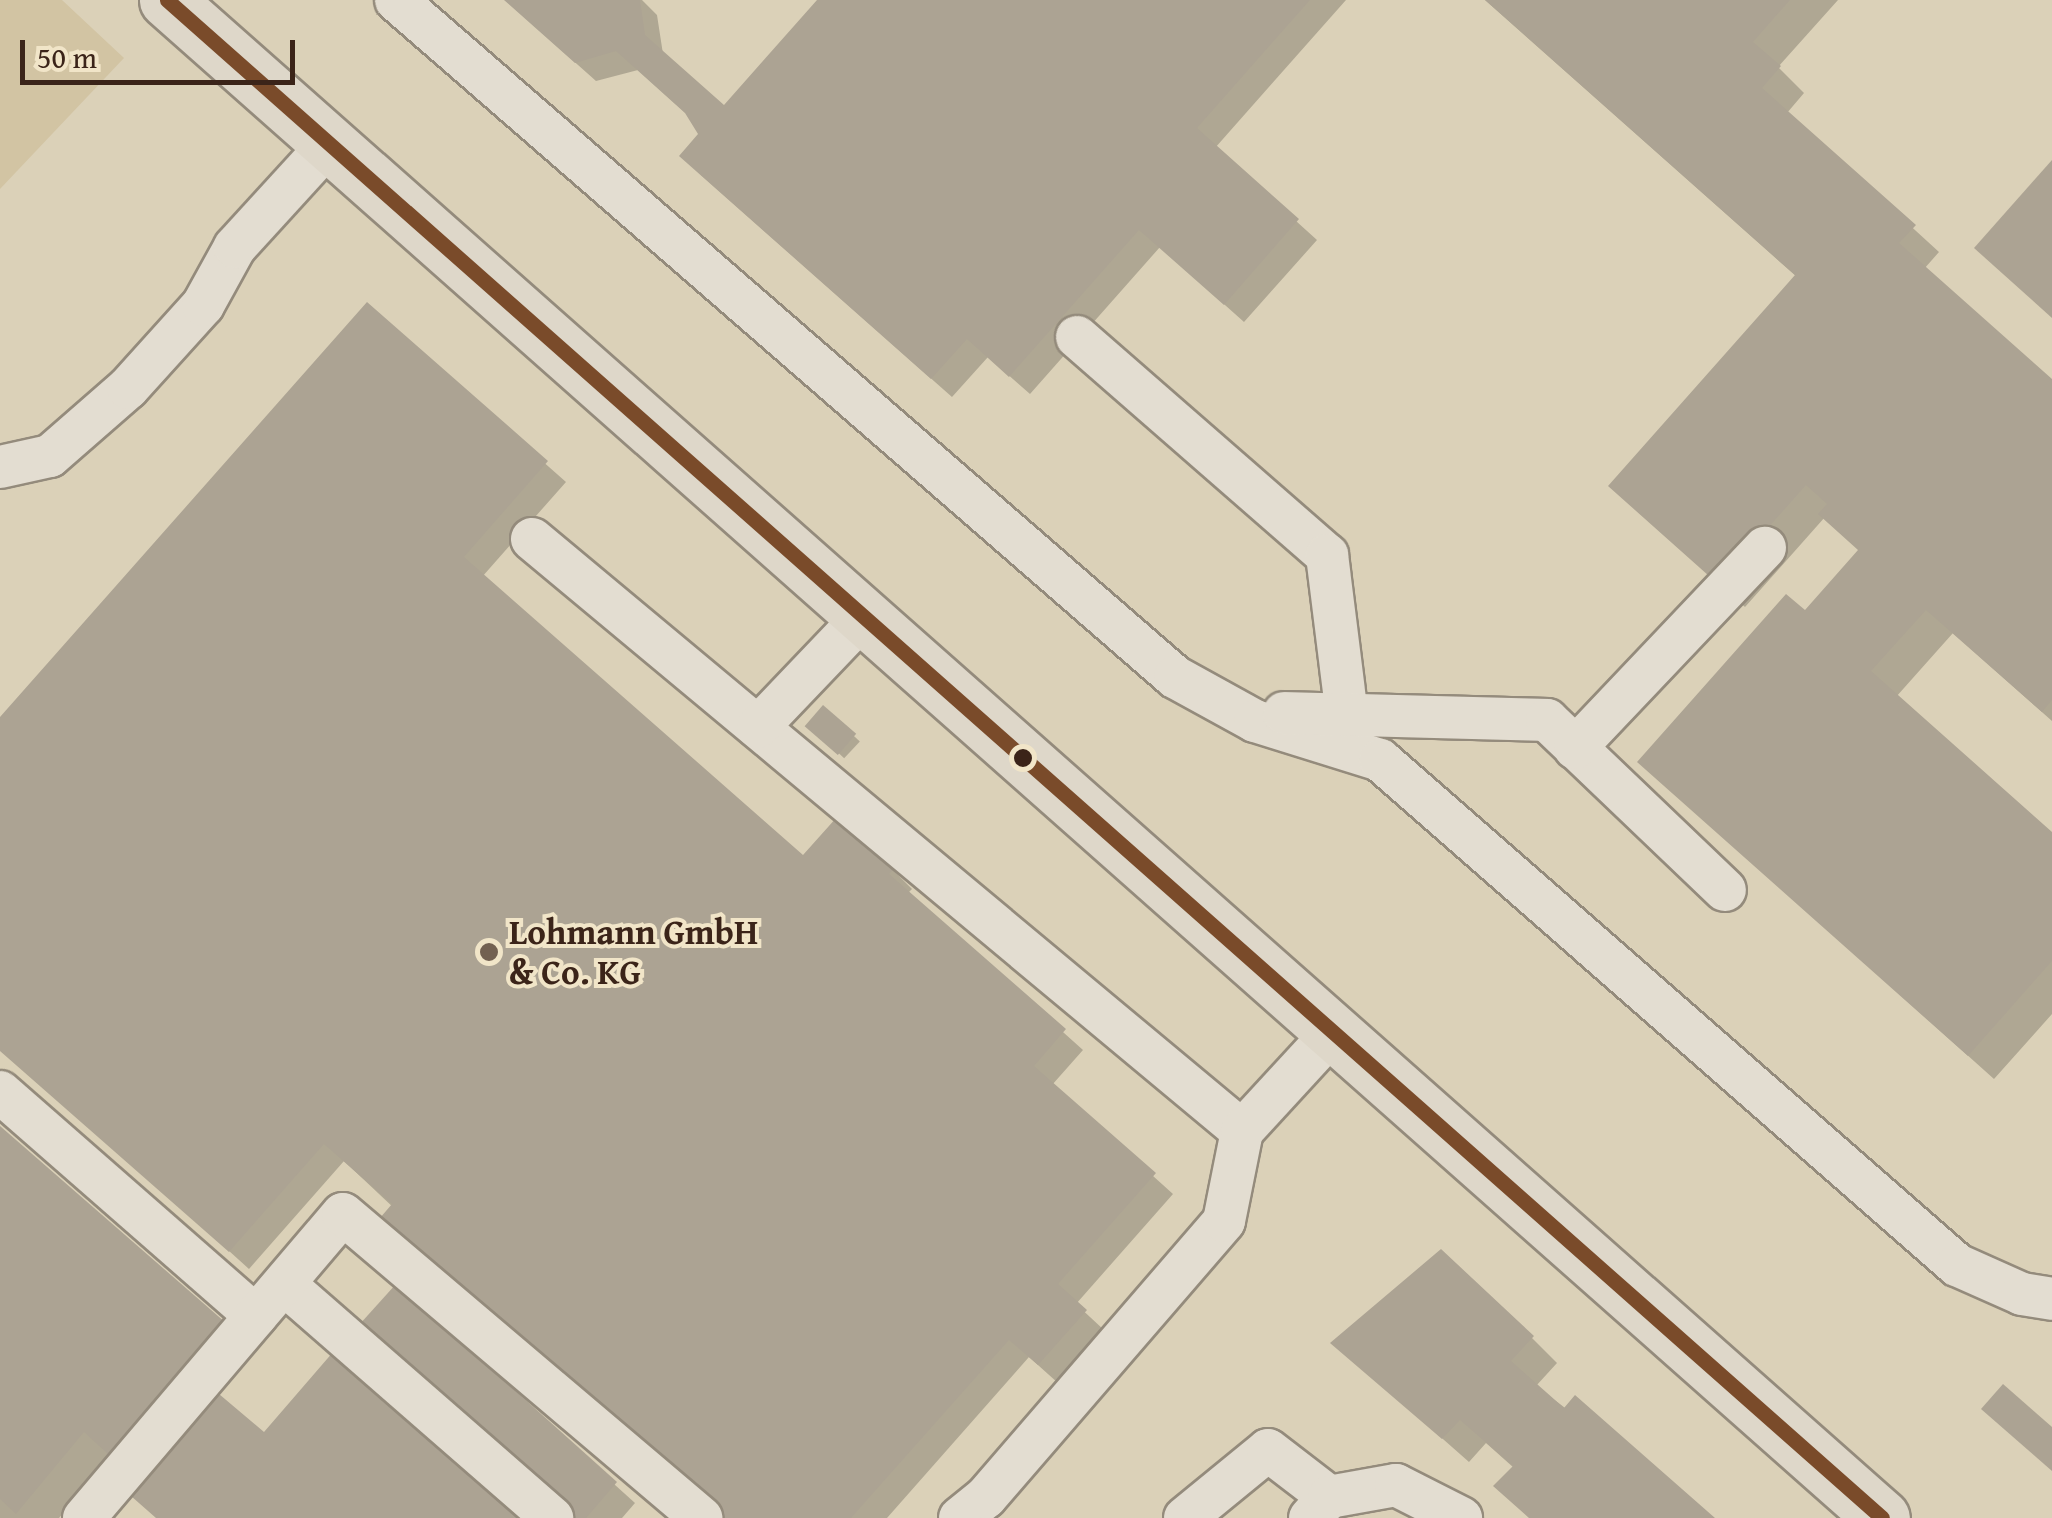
<!DOCTYPE html>
<style>
body{margin:0}
#map{position:relative;width:2052px;height:1518px;overflow:hidden;background:#dbd1b8;font-family:"Gentium Book Plus",serif}
div>[style]{position:absolute}
[style*='--x']{left:calc(var(--x)*1px);top:calc(var(--y)*1px);width:calc(var(--w)*1px);rotate:calc(var(--a)*1deg)}
.green>*{inset:0;background:#d2c4a3}
.shadow>*{inset:0;background:#0003;transform-origin:0 0}
.building>*{inset:0;background:#aca393;transform-origin:0 0}
.roads{filter:drop-shadow(2px 0 #948b7c) drop-shadow(-2px 0 #948b7c) drop-shadow(0 2px #948b7c) drop-shadow(0 -2px #948b7c)}
.minor>*{height:42px;margin:-21px;padding:0 21px;transform-origin:21px;border-radius:21px;background:#e3ddd1}
.major>*{height:55px;margin:-27.5px;padding:0 27.5px;transform-origin:27.5px;border-radius:27.5px;background:#ded7c9}
.bus-1>*{height:15px;margin:-7.5px;padding:0 7.5px;transform-origin:7.5px;border-radius:7.5px;background:#7a4b2a}
.dots>*{width:28px;height:28px;translate:-50% -50%;box-sizing:border-box;border:5px solid #f1e5c8;border-radius:50%}
span{translate:-50% -50%;white-space:nowrap;text-align:center;line-height:1.15;-webkit-text-stroke:8px #f1e5c8;paint-order:stroke}
.poi-label{font-size:35px;color:#3b2419;font-weight:700}
.left{translate:0 -50%;text-align:left}
.scale{position:absolute;left:20px;top:40px;width:275px;height:45px;box-sizing:border-box;border:5px solid #3b2419;border-top:0;padding-left:12px;font-size:30px;line-height:35px;white-space:nowrap;color:#3b2419;-webkit-text-stroke:8px #f1e5c8;paint-order:stroke}
</style>
<div id="map">
<div class="green">
<i style="clip-path:polygon(0 0,62px 0,124px 58px,0 189px)"></i>
</div>
<div class="shadow">
<i style="clip-path:polygon(505px 0,642px 0,657px 15px,663px 54px,724px 108px,820px 0,1346px 0,1215px 148px,1317px 240px,1244px 322px,1160px 247px,1030px 394px,988px 357px,952px 397px,701px 175px,701px 134px,690px 117px,638px 70px,596px 81px)"></i>
<i style="clip-path:polygon(1485px 0,1838px 0,1778px 67px,1804px 93px,1787px 113px,1939px 252px,1924px 269px,2052px 382px,2052px 721px,1953px 633px,1896px 697px,2052px 835px,2052px 1014px,1994px 1079px,1640px 762px,1805px 614px,1860px 551px,1825px 517px,1745px 607px,1637px 511px,1797px 277px)"></i>
<i style="clip-path:polygon(367px 306px,566px 482px,482px 577px,803px 859px,893px 870px,912px 889px,908px 893px,1083px 1050px,1052px 1085px,1173px 1194px,1076px 1304px,1104px 1330px,1058px 1383px,1029px 1357px,887px 1518px,723px 1518px,344px 1161px,249px 1269px,0 1044px,0 721px)"></i>
<i style="left:824px;top:708px;width:49px;height:23px;rotate:43deg"></i>
<i style="clip-path:polygon(0 1130px,225px 1325px,59px 1518px,0 1518px)"></i>
<i style="clip-path:polygon(396px 1287px,635px 1503px,622px 1518px,575px 1518px)"></i>
<i style="clip-path:polygon(1532px 1338px,1557px 1363px,1536px 1386px,1711px 1518px,1530px 1518px,1514px 1468px,1486px 1443px,1469px 1462px,1334px 1343px)"></i>
</div>
<div class="building">
<i style="clip-path:polygon(504px 0,640px 0,645px 35px,724px 105px,817px 0,1310px 0,1197px 128px,1299px 219px,1224px 305px,1139px 230px,1009px 377px,967px 339px,931px 379px,679px 156px,698px 134px,685px 113px,616px 51px,575px 63px)"></i>
<i style="clip-path:polygon(1485px 0,1790px 0,1753px 42px,1781px 66px,1762px 88px,1916px 225px,1899px 243px,2052px 379px,2052px 700px,2042px 712px,1926px 610px,1871px 671px,2052px 832px,2052px 961px,1968px 1056px,1637px 762px,1786px 594px,1805px 610px,1858px 550px,1818px 514px,1827px 504px,1806px 485px,1718px 584px,1608px 486px,1795px 275px)"></i>
<i style="clip-path:polygon(2052px 160px,2052px 318px,1974px 248px)"></i>
<i style="clip-path:polygon(367px 302px,548px 461px,464px 557px,803px 855px,837px 817px,895px 868px,889px 874px,1066px 1029px,1034px 1066px,1156px 1173px,1058px 1284px,1087px 1310px,1038px 1365px,1009px 1340px,851px 1518px,722px 1518px,380px 1218px,392px 1204px,324px 1144px,229px 1252px,0 1051px,0 717px)"></i>
<i style="left:823px;top:705px;width:44px;height:28px;rotate:41deg"></i>
<i style="clip-path:polygon(0 1126px,226px 1323px,109px 1455px,84px 1432px,16px 1514px,0 1499px)"></i>
<i style="clip-path:polygon(1441px 1249px,1534px 1336px,1511px 1361px,1564px 1408px,1575px 1395px,1715px 1518px,1529px 1518px,1493px 1486px,1513px 1466px,1460px 1420px,1442px 1439px,1330px 1343px)"></i>
<i style="clip-path:polygon(396px 1284px,617px 1482px,586px 1518px,574px 1518px,359px 1325px)"></i>
<i style="clip-path:polygon(340px 1344px,540px 1518px,156px 1518px,131px 1496px,219px 1394px,264px 1432px)"></i>
<i style="clip-path:polygon(2003px 1384px,2052px 1427px,2052px 1471px,1981px 1409px)"></i>
</div>
<div class="roads">
<div class="minor">
<i style="--x:396;--y:0;--w:1032;--a:40.99"></i>
<i style="--x:1175;--y:677;--w:91;--a:28.8"></i>
<i style="--x:1255;--y:721;--w:131;--a:17.3"></i>
<i style="--x:1380;--y:760;--w:767;--a:41.19"></i>
<i style="--x:1957;--y:1265;--w:71;--a:24"></i>
<i style="--x:2022;--y:1294;--w:30;--a:9"></i>
<i style="--x:1077;--y:337;--w:332;--a:41.1"></i>
<i style="--x:1327;--y:555;--w:161;--a:82.9"></i>
<i style="--x:0;--y:467;--w:51;--a:-12.4"></i>
<i style="--x:50;--y:456;--w:103;--a:-41.1"></i>
<i style="--x:128;--y:388;--w:112;--a:-47.9"></i>
<i style="--x:203;--y:305;--w:66;--a:-61.1"></i>
<i style="--x:235;--y:247;--w:141;--a:-47.6"></i>
<i style="--x:532;--y:539;--w:924;--a:39.82"></i>
<i style="--x:1284;--y:713;--w:263;--a:1.5"></i>
<i style="--x:1547;--y:720;--w:246;--a:43.7"></i>
<i style="--x:758;--y:727;--w:152;--a:-46.3"></i>
<i style="--x:1575;--y:748;--w:276;--a:-46.5"></i>
<i style="--x:0;--y:1092;--w:340;--a:41.2"></i>
<i style="--x:284;--y:1284;--w:356;--a:41.1"></i>
<i style="--x:84;--y:1518;--w:399;--a:-49.6"></i>
<i style="--x:343;--y:1214;--w:470;--a:40.3"></i>
<i style="--x:960;--y:1518;--w:33;--a:-39"></i>
<i style="--x:986;--y:1497;--w:364;--a:-49.2"></i>
<i style="--x:1224;--y:1221;--w:92;--a:-78.7"></i>
<i style="--x:1242;--y:1131;--w:133;--a:-47.4"></i>
<i style="--x:1185;--y:1518;--w:107;--a:-39.3"></i>
<i style="--x:1268;--y:1450;--w:77;--a:37.6"></i>
<i style="--x:1310;--y:1518;--w:28;--a:-48"></i>
<i style="--x:1329;--y:1497;--w:68;--a:-10.2"></i>
<i style="--x:1396;--y:1485;--w:73;--a:26.9"></i>
</div>
<div class="major">
<i style="--x:167;--y:0;--w:2290;--a:41.51"></i>
</div>
</div>
<div class="bus-1">
<i style="--x:167;--y:0;--w:2290;--a:41.51"></i>
</div>
<div class="dots">
<i style="left:1023px;top:758px;background:#3b2419"></i>
<i style="left:489px;top:952px;background:#736151"></i>
</div>
<div class="poi-label">
<span class="left" style="left:509px;top:952px">Lohmann GmbH<br>&amp; Co. KG</span>
</div>
<div class="scale">50 m</div>
</div>
